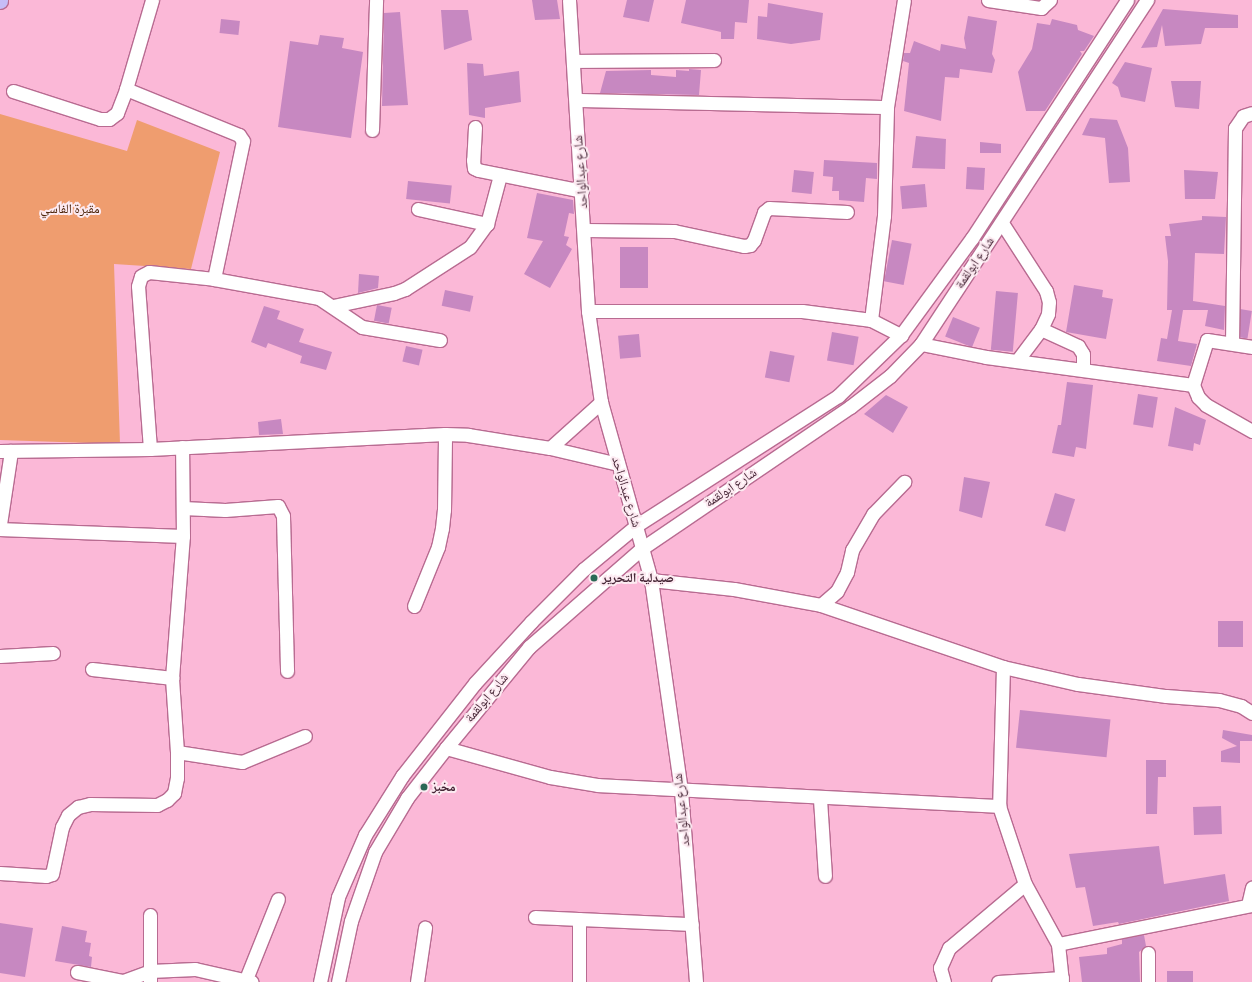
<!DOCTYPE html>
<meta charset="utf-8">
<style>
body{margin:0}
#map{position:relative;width:1252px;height:982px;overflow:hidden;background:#fbb8d7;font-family:"Source Sans 3","Noto Naskh Arabic",sans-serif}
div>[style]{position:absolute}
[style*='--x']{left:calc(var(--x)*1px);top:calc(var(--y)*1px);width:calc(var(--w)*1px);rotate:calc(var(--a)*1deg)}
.green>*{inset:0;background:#ef9d6f}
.building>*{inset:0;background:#c788c1;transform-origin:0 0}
.roads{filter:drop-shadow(1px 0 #b86b91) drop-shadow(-1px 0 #b86b91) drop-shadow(0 1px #b86b91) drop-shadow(0 -1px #b86b91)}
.minor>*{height:13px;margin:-6.5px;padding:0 6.5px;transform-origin:6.5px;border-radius:6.5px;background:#fff}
.major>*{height:16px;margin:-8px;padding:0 8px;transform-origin:8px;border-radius:8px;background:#c6bcf8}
.dots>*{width:11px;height:11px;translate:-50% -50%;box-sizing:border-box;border:2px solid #fceaf1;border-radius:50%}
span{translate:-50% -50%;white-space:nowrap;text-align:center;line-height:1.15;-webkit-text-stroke:4px #fceaf1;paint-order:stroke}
.street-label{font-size:13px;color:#452535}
.park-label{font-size:13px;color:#4d250b}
.poi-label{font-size:13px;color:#452535;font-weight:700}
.left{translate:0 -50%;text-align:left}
</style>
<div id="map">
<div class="green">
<i style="clip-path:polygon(0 114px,127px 151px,137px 120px,220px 152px,191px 269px,114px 264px,120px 444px,0 440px)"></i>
</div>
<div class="building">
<i style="clip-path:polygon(532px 0,557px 0,560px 19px,535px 20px)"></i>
<i style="clip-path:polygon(627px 0,654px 0,649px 22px,623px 17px)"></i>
<i style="clip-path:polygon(686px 0,749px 0,747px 23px,735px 22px,734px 39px,721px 39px,721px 32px,681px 23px)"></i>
<i style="clip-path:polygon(768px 3px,823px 13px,820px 40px,791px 44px,757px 39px,758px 16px,767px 17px)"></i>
<i style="clip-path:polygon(1163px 9px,1238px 15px,1238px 28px,1205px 28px,1201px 44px,1165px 46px,1162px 25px,1157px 47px,1141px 48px)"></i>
<i style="clip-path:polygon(441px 10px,468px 10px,472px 40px,444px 50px)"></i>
<i style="clip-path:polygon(400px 12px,408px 105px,382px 106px,384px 13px)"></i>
<i style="clip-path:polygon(968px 16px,997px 21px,992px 54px,995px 60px,992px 73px,960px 69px,959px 78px,945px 77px,941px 121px,904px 111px,909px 63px,903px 61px,904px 53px,910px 53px,914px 41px,940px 51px,941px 44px,966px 49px,964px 38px)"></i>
<i style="left:221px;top:19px;width:19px;height:14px;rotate:6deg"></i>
<i style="clip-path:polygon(1052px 19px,1077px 25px,1078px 30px,1094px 36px,1084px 51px,1080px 51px,1082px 54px,1045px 111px,1026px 111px,1018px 72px,1032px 49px,1037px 23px,1050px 25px)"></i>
<i style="clip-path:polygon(320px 35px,344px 38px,342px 48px,363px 52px,351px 138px,278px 127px,290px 41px,318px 45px)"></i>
<i style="clip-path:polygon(1125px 62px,1152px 68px,1145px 102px,1121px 97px,1118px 87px,1112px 83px)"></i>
<i style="clip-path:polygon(467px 63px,483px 64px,484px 76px,519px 71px,521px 102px,485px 108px,485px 118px,469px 115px)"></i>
<i style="clip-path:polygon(689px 69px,701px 70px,699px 95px,600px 93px,606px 71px,651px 70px,651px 75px,676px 77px,676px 70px,689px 71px)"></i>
<i style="clip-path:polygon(1171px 81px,1201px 81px,1199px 109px,1175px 107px)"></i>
<i style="clip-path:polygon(1090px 118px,1117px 120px,1128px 148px,1130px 182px,1109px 183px,1105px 138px,1082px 135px)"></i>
<i style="clip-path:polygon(916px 136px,946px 139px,945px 169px,912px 168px)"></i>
<i style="clip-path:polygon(980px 142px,1001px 144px,1001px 153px,980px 153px)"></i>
<i style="clip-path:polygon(824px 160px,877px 163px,877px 179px,866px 178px,864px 202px,839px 200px,839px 191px,832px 191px,833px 177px,823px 176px)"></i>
<i style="left:967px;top:167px;width:18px;height:22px;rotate:3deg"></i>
<i style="left:794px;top:170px;width:20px;height:22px;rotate:6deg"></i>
<i style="clip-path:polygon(1184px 170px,1218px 172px,1215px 199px,1185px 199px)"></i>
<i style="left:408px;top:181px;width:44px;height:18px;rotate:6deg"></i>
<i style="left:925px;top:184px;width:23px;height:25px;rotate:85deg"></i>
<i style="clip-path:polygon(537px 193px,573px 200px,574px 214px,569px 213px,564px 236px,569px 237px,566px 245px,572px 249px,550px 288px,524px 274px,543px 241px,527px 238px)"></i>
<i style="clip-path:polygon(1202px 216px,1226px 217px,1224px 254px,1195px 253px,1193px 301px,1225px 306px,1224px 330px,1205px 326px,1208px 310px,1183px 310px,1178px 341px,1197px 344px,1191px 366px,1157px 361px,1161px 338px,1167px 339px,1172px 310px,1167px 310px,1168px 261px,1165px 236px,1171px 236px,1169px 224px,1202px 220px)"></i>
<i style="left:892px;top:240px;width:20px;height:42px;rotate:11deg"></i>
<i style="left:620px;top:247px;width:28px;height:41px"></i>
<i style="clip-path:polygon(359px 274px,379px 276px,378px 288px,358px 293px)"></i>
<i style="clip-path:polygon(1074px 285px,1103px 290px,1102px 297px,1113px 299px,1106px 339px,1066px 332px)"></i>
<i style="left:445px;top:290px;width:29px;height:16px;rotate:12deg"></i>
<i style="left:996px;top:291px;width:22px;height:59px;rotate:5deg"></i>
<i style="left:377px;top:305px;width:15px;height:16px;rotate:11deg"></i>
<i style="clip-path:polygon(264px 306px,280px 311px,277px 319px,304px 329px,299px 342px,332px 352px,326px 370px,300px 363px,302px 356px,268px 343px,266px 348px,251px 342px)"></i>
<i style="left:1240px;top:309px;width:12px;height:28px;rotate:9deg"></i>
<i style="left:953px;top:317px;width:29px;height:21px;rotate:22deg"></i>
<i style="left:832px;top:332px;width:27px;height:29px;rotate:10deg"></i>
<i style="left:639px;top:334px;width:23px;height:21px;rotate:85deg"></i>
<i style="left:406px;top:346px;width:17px;height:16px;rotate:13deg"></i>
<i style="left:770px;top:351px;width:25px;height:27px;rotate:11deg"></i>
<i style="clip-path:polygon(1067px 382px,1093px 385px,1086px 449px,1076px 447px,1074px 457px,1052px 453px,1058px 425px,1061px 425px)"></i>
<i style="left:1138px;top:394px;width:20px;height:31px;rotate:9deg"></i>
<i style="clip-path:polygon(886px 395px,908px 407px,893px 433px,864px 414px)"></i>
<i style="clip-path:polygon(1175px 407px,1206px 420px,1200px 445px,1194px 443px,1193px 451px,1168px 446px)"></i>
<i style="clip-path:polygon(281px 419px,283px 434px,259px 435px,258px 422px)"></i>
<i style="clip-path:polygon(964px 477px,990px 482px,982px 518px,959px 511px)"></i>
<i style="left:1055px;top:493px;width:21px;height:34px;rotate:17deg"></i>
<i style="left:1218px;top:621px;width:25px;height:26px"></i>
<i style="left:1020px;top:710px;width:91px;height:38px;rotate:6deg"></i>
<i style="clip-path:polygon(1223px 730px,1252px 735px,1252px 741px,1240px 741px,1240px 763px,1221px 762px,1221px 751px,1237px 746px,1222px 738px)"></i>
<i style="clip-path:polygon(1146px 760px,1166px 760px,1166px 777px,1158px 777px,1157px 814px,1146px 814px)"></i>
<i style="left:1221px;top:806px;width:28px;height:28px;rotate:88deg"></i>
<i style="clip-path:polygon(1159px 846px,1164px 884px,1225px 874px,1229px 901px,1119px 924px,1118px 922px,1093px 926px,1085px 887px,1076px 888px,1069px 854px)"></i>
<i style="clip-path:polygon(0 923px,33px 928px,25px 977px,0 973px)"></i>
<i style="clip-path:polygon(62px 926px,87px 931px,85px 942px,91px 943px,89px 956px,92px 957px,91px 967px,55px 961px)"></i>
<i style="clip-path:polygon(1144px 935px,1146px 946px,1139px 952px,1140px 982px,1082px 982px,1079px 957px,1107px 954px,1107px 948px,1122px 944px,1122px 939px)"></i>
<i style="left:1167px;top:971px;width:26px;height:11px"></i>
</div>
<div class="roads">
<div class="minor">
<i style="--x:569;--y:0;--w:312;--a:86.5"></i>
<i style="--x:588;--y:311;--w:92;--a:81.9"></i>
<i style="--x:601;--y:402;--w:185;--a:74.3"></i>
<i style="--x:651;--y:580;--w:213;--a:81.9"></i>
<i style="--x:681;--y:791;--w:192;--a:85.5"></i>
<i style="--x:988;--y:0;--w:54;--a:8.6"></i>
<i style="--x:1041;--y:8;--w:12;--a:-42"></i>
<i style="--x:573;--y:61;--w:141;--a:-0.4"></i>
<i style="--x:126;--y:89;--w:122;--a:22.2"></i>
<i style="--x:239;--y:135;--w:7;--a:56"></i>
<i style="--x:243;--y:141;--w:141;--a:101.9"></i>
<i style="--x:13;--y:91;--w:91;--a:17.8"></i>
<i style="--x:100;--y:119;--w:9;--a:0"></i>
<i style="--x:109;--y:119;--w:10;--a:-37"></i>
<i style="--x:117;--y:113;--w:26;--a:-69"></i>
<i style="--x:126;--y:89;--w:93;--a:-73.7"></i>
<i style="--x:576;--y:100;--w:311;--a:1.3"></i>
<i style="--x:475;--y:127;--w:33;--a:93"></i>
<i style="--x:473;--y:160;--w:8;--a:83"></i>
<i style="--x:474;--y:168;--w:4;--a:27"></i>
<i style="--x:478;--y:170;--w:106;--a:11.4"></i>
<i style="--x:372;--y:130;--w:130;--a:-88.2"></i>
<i style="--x:418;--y:209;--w:71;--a:12.3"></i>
<i style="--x:1002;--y:223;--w:81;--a:57.1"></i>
<i style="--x:1046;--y:291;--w:11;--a:75"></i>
<i style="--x:1049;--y:302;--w:12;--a:95"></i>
<i style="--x:1048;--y:314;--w:17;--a:115"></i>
<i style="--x:1041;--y:329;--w:40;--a:127"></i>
<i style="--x:585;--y:230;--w:89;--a:0.6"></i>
<i style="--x:674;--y:231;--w:72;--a:12.1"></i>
<i style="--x:744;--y:246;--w:6;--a:-9"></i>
<i style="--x:750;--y:245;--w:6;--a:-51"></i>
<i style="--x:754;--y:240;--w:30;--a:-70"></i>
<i style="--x:764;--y:212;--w:6;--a:-39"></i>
<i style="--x:769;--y:208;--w:78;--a:2.9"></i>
<i style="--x:333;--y:306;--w:62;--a:-12"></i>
<i style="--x:394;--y:293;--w:12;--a:-20"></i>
<i style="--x:405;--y:289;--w:77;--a:-32.9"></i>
<i style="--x:470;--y:247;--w:29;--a:-54"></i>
<i style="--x:487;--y:224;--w:51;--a:-75.1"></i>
<i style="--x:588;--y:311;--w:214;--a:0"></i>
<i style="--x:802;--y:311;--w:70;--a:7.4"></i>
<i style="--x:871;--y:320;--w:34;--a:27"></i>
<i style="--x:871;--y:320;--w:105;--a:-82.9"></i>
<i style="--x:884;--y:216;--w:109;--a:-88.4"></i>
<i style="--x:887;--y:107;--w:108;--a:-81"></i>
<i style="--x:1041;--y:329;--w:41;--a:24.7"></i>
<i style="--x:1078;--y:346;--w:9;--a:58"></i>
<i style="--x:1083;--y:354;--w:15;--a:90"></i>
<i style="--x:1232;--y:343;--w:215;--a:-89.2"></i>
<i style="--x:1235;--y:128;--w:14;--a:-56"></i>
<i style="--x:1243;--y:116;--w:9;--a:-18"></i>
<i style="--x:921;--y:344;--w:66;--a:11.3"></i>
<i style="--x:986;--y:357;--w:209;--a:7.7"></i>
<i style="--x:1193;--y:385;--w:13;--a:67"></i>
<i style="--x:1198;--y:397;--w:11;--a:45"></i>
<i style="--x:1206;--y:405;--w:53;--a:29.5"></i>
<i style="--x:1193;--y:385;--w:47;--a:-72.7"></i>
<i style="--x:1207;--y:340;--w:46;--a:8.8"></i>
<i style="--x:550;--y:448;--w:69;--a:-42"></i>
<i style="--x:150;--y:449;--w:163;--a:-94.2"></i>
<i style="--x:138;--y:286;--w:10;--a:-73"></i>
<i style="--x:141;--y:276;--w:9;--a:-27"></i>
<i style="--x:149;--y:272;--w:65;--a:6.1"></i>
<i style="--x:214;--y:279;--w:107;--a:10.3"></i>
<i style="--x:319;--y:298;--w:52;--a:34"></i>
<i style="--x:362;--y:327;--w:79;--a:9.5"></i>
<i style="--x:0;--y:451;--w:150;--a:-0.8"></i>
<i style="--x:150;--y:449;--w:295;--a:-2.9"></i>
<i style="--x:445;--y:434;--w:23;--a:2"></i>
<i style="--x:468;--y:435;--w:83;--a:9"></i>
<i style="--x:550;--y:448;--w:70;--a:13.2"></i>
<i style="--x:183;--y:508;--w:42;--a:2.7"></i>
<i style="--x:225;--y:510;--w:53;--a:-4.3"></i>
<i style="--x:278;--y:506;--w:11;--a:63"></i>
<i style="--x:283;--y:516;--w:155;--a:88.5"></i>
<i style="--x:0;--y:524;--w:74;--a:-81.4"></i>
<i style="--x:0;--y:529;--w:183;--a:2.2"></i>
<i style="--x:651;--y:580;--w:83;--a:6.2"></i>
<i style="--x:734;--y:589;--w:88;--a:10.4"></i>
<i style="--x:821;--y:605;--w:192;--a:18.8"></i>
<i style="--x:1003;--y:667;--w:77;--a:12.8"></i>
<i style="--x:1078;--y:684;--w:89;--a:7.8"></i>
<i style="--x:1166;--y:696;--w:53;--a:4.3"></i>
<i style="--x:1219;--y:700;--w:23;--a:15"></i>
<i style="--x:1241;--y:706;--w:13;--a:32"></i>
<i style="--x:821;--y:605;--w:21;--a:-41"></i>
<i style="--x:837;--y:591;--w:21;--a:-62"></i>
<i style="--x:847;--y:572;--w:23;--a:-77"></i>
<i style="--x:852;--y:550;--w:42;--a:-59.7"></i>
<i style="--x:873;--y:514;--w:45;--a:-45.9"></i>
<i style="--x:414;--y:606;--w:64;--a:-67.9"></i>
<i style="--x:438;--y:547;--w:19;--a:-78"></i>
<i style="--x:442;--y:528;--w:18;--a:-84"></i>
<i style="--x:444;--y:510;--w:76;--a:-89.2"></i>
<i style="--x:0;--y:656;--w:53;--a:-3.2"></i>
<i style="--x:1003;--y:667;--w:139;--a:91.6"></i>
<i style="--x:999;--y:806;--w:82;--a:71.6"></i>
<i style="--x:1025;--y:884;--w:68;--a:61.2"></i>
<i style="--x:1058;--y:944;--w:38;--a:84"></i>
<i style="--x:92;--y:669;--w:81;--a:6.4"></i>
<i style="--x:446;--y:748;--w:108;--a:15.6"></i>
<i style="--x:550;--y:777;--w:49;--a:9.5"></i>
<i style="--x:598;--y:785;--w:402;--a:3"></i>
<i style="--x:177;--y:752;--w:66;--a:8.7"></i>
<i style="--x:242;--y:762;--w:68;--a:-22.4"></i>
<i style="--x:820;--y:799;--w:77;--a:86.3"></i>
<i style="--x:0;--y:873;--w:46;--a:3.7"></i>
<i style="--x:46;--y:876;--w:6;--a:-18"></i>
<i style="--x:52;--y:874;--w:48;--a:-78"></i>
<i style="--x:62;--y:827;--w:13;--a:-63"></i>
<i style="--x:68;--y:815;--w:13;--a:-39"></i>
<i style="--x:78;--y:807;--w:12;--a:-14"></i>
<i style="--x:90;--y:804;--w:67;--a:0.9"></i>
<i style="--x:157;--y:805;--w:11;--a:-27"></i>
<i style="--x:167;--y:800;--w:10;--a:-45"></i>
<i style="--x:174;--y:793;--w:15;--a:-79"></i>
<i style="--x:177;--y:778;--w:26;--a:-90"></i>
<i style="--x:177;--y:752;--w:74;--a:-93.9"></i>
<i style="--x:172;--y:678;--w:142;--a:-85.6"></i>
<i style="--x:183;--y:536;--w:89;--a:-90.6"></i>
<i style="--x:1248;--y:905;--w:18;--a:-77"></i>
<i style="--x:150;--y:915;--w:67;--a:90"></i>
<i style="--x:535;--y:917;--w:157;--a:2.6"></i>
<i style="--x:579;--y:919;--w:63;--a:90"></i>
<i style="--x:1058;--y:944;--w:198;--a:-11.4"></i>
<i style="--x:77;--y:972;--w:47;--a:11.1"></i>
<i style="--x:123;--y:981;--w:29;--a:-20"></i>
<i style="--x:150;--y:971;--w:45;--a:-2.5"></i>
<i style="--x:195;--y:969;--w:58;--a:12.8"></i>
<i style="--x:246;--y:979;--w:86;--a:-68.2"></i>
<i style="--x:320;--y:982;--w:87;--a:-78"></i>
<i style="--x:338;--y:897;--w:68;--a:-66.5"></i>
<i style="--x:365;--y:835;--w:70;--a:-57.9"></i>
<i style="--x:402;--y:776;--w:118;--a:-51.9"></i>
<i style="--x:475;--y:683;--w:83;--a:-47.4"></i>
<i style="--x:531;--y:622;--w:75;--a:-45"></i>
<i style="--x:584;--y:569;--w:69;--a:-39.7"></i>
<i style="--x:637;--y:525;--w:239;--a:-32.7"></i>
<i style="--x:838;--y:396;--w:88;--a:-44.1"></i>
<i style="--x:901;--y:335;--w:120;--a:-53.8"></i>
<i style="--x:972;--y:238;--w:284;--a:-56.9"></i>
<i style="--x:338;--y:982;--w:62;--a:-78"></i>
<i style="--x:351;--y:921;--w:73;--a:-70.8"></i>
<i style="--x:375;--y:852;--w:63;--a:-59.3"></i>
<i style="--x:407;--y:798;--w:63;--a:-52"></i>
<i style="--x:446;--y:748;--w:131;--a:-50.6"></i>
<i style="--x:529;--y:647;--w:149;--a:-41.2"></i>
<i style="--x:641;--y:549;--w:253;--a:-34.2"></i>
<i style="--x:850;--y:407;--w:51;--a:-37.8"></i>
<i style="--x:890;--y:376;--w:45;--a:-45.9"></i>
<i style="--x:921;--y:344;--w:412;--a:-56.7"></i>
<i style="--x:417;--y:982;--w:55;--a:-81.6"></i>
<i style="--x:944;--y:982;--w:15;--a:-106"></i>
<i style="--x:940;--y:968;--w:22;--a:-66"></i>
<i style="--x:949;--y:948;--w:99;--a:-40.1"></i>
<i style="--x:998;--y:982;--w:64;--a:-3.6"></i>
<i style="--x:1148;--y:982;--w:29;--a:-90"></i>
</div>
<div class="major">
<i style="--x:0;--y:1;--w:1;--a:-90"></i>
</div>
</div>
<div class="dots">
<i style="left:594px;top:578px;background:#2a6855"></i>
<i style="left:424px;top:787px;background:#2a6855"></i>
</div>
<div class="street-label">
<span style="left:581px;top:172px;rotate:-94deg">شارع عبدالواحد</span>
<span style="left:975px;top:263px;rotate:-56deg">شارع ابولقمة</span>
<span style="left:731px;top:488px;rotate:-34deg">شارع ابولقمة</span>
<span style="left:626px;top:492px;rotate:73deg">شارع عبدالواحد</span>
<span style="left:487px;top:698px;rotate:-50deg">شارع ابولقمة</span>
<span style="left:682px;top:810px;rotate:-96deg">شارع عبدالواحد</span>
</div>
<div class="park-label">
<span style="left:70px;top:209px">مقبرة الفاسي</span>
</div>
<div class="poi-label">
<span class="left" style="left:602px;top:578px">صيدلية التحرير</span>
<span class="left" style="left:432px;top:787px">مخبز</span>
</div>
</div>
